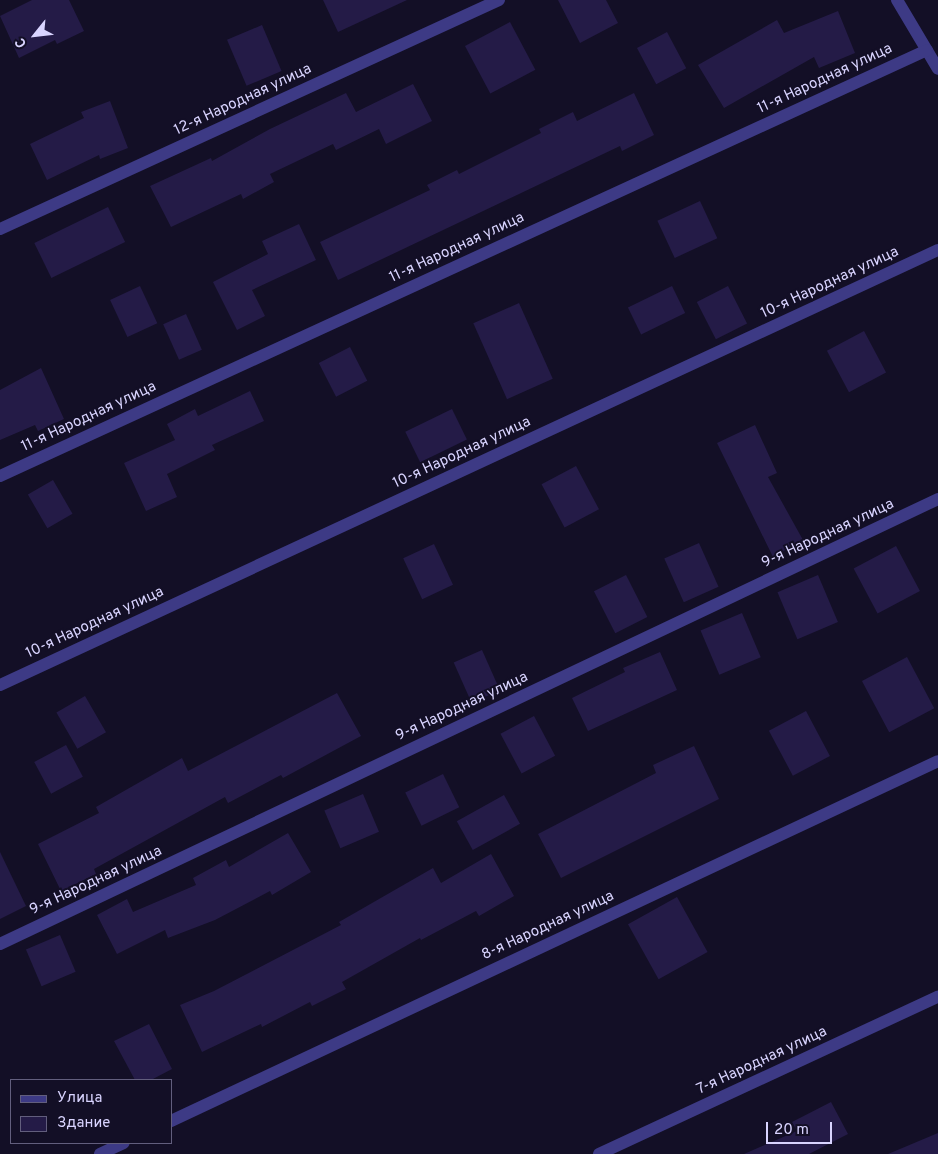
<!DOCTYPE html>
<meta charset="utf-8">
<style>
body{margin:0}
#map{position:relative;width:938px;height:1154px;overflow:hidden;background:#130f26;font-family:Overpass,sans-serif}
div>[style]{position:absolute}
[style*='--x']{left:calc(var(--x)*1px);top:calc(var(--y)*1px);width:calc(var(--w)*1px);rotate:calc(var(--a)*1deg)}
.building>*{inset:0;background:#241b47;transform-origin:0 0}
.street>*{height:12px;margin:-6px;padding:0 6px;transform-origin:6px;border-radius:6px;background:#3d3a85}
span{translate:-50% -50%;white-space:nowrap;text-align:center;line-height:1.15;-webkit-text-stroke:4px #130f26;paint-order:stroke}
.street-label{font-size:15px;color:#d9d4ff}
.legend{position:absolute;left:10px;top:1079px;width:162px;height:65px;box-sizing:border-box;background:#130f26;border:1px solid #625e7d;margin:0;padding:6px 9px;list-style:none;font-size:15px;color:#d9d4ff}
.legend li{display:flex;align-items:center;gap:10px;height:25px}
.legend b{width:25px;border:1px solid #625e7d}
.north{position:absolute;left:10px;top:10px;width:50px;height:50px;-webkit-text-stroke:4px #130f26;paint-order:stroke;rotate:241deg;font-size:14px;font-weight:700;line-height:20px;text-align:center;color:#d9d4ff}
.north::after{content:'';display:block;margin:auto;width:18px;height:22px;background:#d9d4ff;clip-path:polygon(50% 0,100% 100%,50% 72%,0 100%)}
.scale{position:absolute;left:766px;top:1122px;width:66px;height:22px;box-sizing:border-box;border:2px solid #d9d4ff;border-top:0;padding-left:6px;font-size:15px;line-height:18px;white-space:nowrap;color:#d9d4ff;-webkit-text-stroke:4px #130f26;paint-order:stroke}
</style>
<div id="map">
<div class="building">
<i style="clip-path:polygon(32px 0,69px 0,84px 31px,57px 44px,55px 40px,19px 58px,0 16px)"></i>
<i style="clip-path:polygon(323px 0,407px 0,338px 32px)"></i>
<i style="clip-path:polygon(558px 0,606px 0,618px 23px,580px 43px)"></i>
<i style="clip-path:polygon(838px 11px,855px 53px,819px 68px,814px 57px,724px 108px,698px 65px,777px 20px,784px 33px)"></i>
<i style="left:510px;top:22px;width:54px;height:51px;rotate:62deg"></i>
<i style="left:262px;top:25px;width:50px;height:38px;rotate:67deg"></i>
<i style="left:667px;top:32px;width:41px;height:34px;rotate:62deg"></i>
<i style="clip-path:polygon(413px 84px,432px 121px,386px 144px,379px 129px,336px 150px,333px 144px,270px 174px,274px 182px,243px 199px,241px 194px,171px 227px,150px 186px,211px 158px,212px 161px,270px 129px,346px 93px,356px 112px)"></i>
<i style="clip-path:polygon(634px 93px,654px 135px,622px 151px,620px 146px,338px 280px,320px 242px,430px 190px,427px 185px,457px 170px,459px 174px,541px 133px,539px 129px,573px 112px,577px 121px)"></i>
<i style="clip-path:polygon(110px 101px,128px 148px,100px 159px,99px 155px,47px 180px,30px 144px,84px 118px,81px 112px)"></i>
<i style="left:700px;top:201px;width:41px;height:47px;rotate:65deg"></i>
<i style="left:108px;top:207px;width:39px;height:82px;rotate:64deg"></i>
<i style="clip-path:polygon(299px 224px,316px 260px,252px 290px,265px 316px,237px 330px,213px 282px,268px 254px,262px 241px)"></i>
<i style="left:140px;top:286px;width:41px;height:33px;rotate:65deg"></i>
<i style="left:672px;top:286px;width:30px;height:49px;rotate:64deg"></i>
<i style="left:728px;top:286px;width:42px;height:35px;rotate:63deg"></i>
<i style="left:519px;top:303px;width:83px;height:50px;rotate:66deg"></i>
<i style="left:186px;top:314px;width:39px;height:25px;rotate:66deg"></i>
<i style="left:864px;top:331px;width:47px;height:42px;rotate:62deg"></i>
<i style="left:350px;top:347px;width:38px;height:35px;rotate:63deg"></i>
<i style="clip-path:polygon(41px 368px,64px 419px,38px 431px,35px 425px,0 440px,0 390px)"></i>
<i style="clip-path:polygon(250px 391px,264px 421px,212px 445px,215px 450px,167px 474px,177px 497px,146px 511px,124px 463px,175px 440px,167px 424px,195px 409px,198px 416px)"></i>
<i style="left:452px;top:409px;width:34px;height:52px;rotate:64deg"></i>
<i style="clip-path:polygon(755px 425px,777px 473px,768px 477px,803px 540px,773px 557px,717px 443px)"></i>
<i style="left:576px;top:466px;width:49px;height:39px;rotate:62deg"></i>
<i style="left:53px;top:480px;width:39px;height:29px;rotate:60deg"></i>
<i style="left:699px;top:543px;width:48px;height:38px;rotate:66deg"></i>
<i style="left:434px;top:544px;width:45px;height:34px;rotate:65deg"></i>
<i style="left:896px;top:546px;width:51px;height:48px;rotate:62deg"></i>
<i style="left:626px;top:575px;width:47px;height:36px;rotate:63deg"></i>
<i style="left:818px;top:575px;width:51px;height:44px;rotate:67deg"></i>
<i style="left:742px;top:613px;width:48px;height:45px;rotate:67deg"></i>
<i style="left:482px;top:650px;width:44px;height:31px;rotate:66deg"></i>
<i style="clip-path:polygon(660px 652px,677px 690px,588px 731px,572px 698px,625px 672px,623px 668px)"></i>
<i style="left:907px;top:657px;width:58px;height:51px;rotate:62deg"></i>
<i style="clip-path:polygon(337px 693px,361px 736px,283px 778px,281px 775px,228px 803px,225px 797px,94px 869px,96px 874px,61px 891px,38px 844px,99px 813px,96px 807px,182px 758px,188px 771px)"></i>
<i style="left:85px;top:696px;width:42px;height:33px;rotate:60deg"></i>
<i style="left:806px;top:711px;width:51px;height:42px;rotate:62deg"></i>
<i style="left:534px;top:716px;width:45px;height:38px;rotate:62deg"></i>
<i style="left:66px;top:745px;width:36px;height:36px;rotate:62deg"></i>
<i style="clip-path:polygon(694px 746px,719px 799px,561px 878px,538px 834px,656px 773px,653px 765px)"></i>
<i style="left:443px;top:774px;width:37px;height:42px;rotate:64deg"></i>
<i style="left:363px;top:794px;width:41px;height:42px;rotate:67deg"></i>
<i style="left:504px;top:795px;width:33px;height:54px;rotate:61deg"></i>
<i style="clip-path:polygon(288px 833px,311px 872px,272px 895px,270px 891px,215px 920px,168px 938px,165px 930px,117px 954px,97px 915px,127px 899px,133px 912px,196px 885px,193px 878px,226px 860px,229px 867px)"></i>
<i style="clip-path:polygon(0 852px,26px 906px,0 919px)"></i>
<i style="clip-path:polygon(491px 854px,514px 896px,479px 916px,476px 911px,421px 940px,420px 938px,342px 982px,346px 989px,312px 1006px,310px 1002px,262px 1027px,261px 1024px,202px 1052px,180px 1005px,214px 991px,341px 925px,339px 922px,433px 868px,441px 883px)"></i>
<i style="left:677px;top:897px;width:63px;height:56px;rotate:61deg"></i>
<i style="left:60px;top:935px;width:40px;height:37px;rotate:67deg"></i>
<i style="clip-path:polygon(149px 1024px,172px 1069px,151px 1080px,135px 1080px,114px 1041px)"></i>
<i style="clip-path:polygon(831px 1102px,848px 1134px,809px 1154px,744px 1154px,797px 1131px,792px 1122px)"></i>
<i style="clip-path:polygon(938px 1133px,938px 1154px,888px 1154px)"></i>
</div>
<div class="street">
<i style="--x:897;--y:0;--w:80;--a:59.3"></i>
<i style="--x:0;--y:229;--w:549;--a:-24.65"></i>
<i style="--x:0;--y:476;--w:1020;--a:-24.68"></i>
<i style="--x:0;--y:685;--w:1034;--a:-24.88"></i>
<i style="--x:0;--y:944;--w:1038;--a:-25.38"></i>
<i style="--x:171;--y:1121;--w:847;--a:-25.14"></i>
<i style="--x:100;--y:1154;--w:26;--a:-25"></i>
<i style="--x:599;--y:1154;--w:374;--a:-24.9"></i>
</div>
<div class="street-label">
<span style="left:825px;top:79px;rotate:-25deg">11-я Народная улица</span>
<span style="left:243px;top:100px;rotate:-25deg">12-я Народная улица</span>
<span style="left:457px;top:248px;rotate:-25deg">11-я Народная улица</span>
<span style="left:830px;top:283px;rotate:-25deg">10-я Народная улица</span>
<span style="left:89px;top:417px;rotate:-25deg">11-я Народная улица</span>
<span style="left:462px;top:453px;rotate:-25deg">10-я Народная улица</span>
<span style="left:828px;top:534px;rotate:-25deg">9-я Народная улица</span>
<span style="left:95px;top:623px;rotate:-25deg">10-я Народная улица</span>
<span style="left:462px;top:707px;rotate:-25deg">9-я Народная улица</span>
<span style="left:96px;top:881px;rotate:-25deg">9-я Народная улица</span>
<span style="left:548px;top:926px;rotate:-25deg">8-я Народная улица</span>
<span style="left:762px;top:1061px;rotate:-25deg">7-я Народная улица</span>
</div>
<ul class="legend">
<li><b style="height:6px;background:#3d3a85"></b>Улица</li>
<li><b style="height:14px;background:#241b47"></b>Здание</li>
</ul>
<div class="north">С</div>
<div class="scale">20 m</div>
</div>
